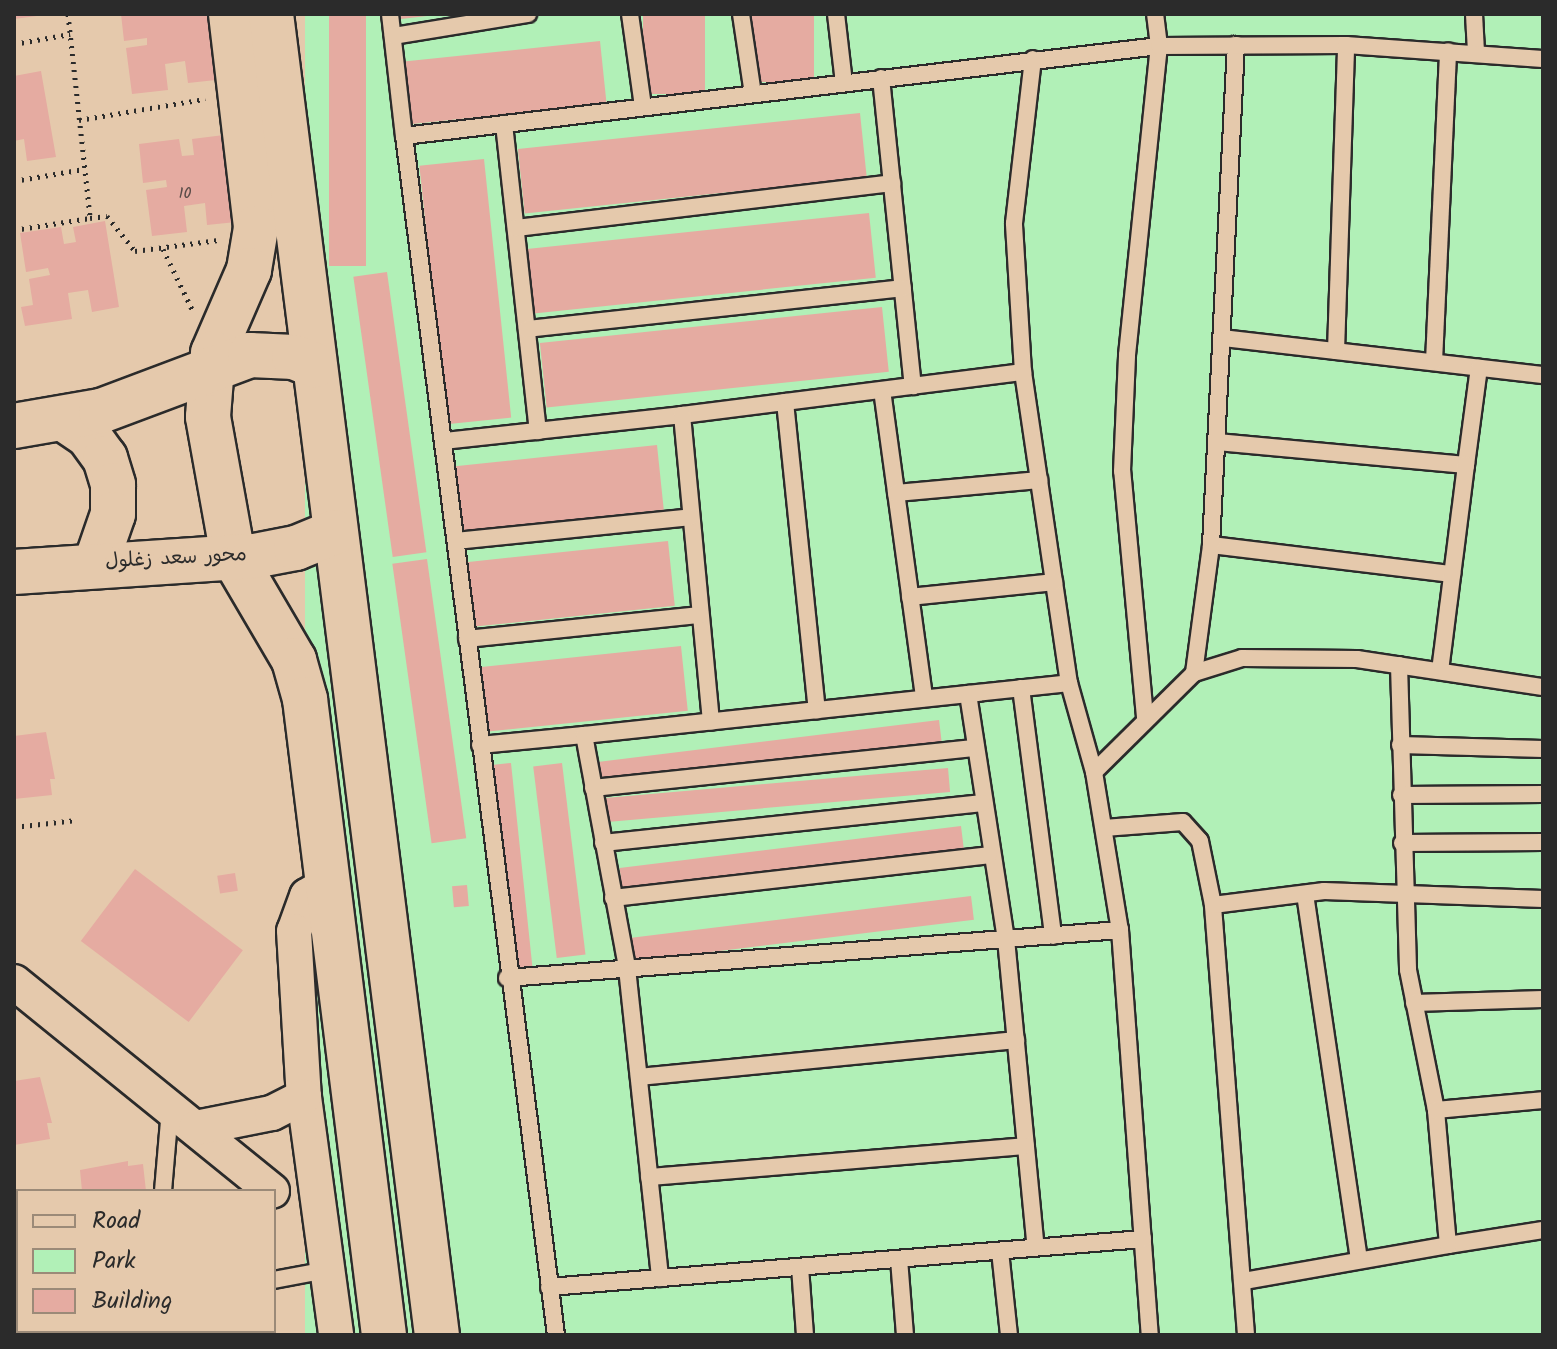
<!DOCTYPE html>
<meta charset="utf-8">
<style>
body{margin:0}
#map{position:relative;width:1557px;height:1349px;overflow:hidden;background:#e5c9ac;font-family:Kalam,"Playpen Sans Arabic",sans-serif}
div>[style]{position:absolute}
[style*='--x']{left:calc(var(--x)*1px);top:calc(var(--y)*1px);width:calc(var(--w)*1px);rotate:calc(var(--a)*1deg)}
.green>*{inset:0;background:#b1f0b7;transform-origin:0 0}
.building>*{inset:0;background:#e5aba1;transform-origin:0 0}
.path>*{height:5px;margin-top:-2.5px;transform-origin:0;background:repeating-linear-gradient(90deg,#2b2b2b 0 2px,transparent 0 8px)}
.roads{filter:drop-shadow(2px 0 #2b2b2b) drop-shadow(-2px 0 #2b2b2b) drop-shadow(0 2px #2b2b2b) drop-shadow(0 -2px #2b2b2b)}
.lane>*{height:16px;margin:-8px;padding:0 8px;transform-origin:8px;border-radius:8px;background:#e5c9ac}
.street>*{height:34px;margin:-17px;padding:0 17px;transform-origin:17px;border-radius:17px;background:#e5c9ac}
.secondary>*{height:44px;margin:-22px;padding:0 22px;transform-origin:22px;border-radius:22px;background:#e5c9ac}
span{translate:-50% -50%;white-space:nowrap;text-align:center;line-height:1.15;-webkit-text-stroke:8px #e5c9ac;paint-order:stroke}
.number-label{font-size:16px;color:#5a4b48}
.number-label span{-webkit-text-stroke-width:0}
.street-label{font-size:20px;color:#2b2b2b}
.frame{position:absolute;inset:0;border:16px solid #2b2b2b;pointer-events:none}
.legend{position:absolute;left:16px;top:1189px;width:260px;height:144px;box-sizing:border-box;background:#e5c9ac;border:2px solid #9b8a78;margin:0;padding:10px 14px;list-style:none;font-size:24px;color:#2b2b2b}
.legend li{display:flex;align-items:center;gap:16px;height:40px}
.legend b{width:40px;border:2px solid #9b8a78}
</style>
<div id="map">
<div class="green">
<i style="left:305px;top:14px;width:1238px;height:1332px"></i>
</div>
<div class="building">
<i style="clip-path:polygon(14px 14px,36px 14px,37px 16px,14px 19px)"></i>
<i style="clip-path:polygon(121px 14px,208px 14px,216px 80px,188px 83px,185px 61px,165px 64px,168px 90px,132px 94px,126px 48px,147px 45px,147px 38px,124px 41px)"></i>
<i style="left:329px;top:14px;width:37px;height:252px"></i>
<i style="clip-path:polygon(400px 14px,427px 14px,427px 16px,401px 19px)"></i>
<i style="left:643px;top:14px;width:62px;height:80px"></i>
<i style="left:752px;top:14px;width:62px;height:68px"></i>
<i style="left:600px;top:41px;width:63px;height:197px;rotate:84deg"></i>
<i style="clip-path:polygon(41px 71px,56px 157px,27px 161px,24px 139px,14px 141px,14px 76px)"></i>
<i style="left:860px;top:113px;width:65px;height:344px;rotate:84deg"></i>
<i style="clip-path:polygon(224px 135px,236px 222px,207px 225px,205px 203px,184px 206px,187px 232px,152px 236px,146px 190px,167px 187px,166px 180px,143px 183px,139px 144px,179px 139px,182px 156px,194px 155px,192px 139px)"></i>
<i style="left:484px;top:159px;width:260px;height:65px;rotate:84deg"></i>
<i style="left:869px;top:213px;width:65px;height:344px;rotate:84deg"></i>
<i style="clip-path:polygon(105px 221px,119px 307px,92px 312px,88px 290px,68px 293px,72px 319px,25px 326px,21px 307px,33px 305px,29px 279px,50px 275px,48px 268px,26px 272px,20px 233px,61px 227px,64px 244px,76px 242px,73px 227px)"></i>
<i style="left:387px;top:272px;width:283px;height:34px;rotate:82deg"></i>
<i style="left:882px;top:307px;width:65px;height:344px;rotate:84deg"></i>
<i style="left:657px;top:445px;width:65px;height:203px;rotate:84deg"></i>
<i style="left:668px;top:541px;width:65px;height:203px;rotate:84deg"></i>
<i style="left:427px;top:559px;width:282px;height:35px;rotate:82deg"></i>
<i style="left:681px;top:646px;width:65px;height:203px;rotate:84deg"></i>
<i style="left:939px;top:720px;width:23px;height:344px;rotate:83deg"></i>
<i style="clip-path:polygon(46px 732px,55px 779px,50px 779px,52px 795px,14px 799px,14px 736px)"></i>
<i style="left:511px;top:763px;width:204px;height:24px;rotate:84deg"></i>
<i style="left:562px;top:763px;width:193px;height:29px;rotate:83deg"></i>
<i style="left:948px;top:768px;width:24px;height:344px;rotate:85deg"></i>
<i style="left:961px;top:826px;width:24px;height:344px;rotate:83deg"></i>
<i style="left:135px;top:869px;width:135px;height:90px;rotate:37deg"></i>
<i style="left:235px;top:873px;width:18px;height:18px;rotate:81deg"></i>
<i style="left:467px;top:885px;width:21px;height:15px;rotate:85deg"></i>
<i style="left:971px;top:896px;width:24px;height:344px;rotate:83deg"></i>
<i style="clip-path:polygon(40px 1077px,52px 1123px,47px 1123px,50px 1139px,14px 1145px,14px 1081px)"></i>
<i style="clip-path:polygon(128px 1161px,128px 1166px,143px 1164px,146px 1191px,82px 1191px,80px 1170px)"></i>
<i style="left:105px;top:1331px;width:86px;height:5px"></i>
</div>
<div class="path">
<i style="--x:68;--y:14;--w:205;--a:83.8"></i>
<i style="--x:90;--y:218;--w:17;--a:-7"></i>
<i style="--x:107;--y:216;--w:45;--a:51.3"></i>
<i style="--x:135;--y:251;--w:84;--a:-7.5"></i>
<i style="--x:14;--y:44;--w:57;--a:-10.1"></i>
<i style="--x:79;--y:120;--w:128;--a:-9.5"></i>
<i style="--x:14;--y:181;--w:71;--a:-9.7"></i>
<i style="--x:14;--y:230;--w:77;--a:-9"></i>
<i style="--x:163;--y:249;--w:67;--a:64.2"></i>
<i style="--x:14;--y:827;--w:63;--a:-6.3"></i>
<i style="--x:14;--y:1213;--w:4;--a:27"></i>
<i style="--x:47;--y:1331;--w:4;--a:76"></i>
</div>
<div class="roads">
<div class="lane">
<i style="--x:390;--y:14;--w:123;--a:83.5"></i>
<i style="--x:630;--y:14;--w:94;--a:82"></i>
<i style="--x:741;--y:14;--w:81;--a:81.5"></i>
<i style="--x:836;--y:14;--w:69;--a:83.4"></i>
<i style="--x:1474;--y:14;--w:39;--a:87"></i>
<i style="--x:393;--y:36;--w:137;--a:-9.3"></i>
<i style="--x:881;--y:78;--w:310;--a:84.1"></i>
<i style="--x:504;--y:124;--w:309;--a:83.7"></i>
<i style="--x:516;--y:228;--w:379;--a:-6.8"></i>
<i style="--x:527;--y:329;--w:378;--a:-6.2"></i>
<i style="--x:1223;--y:338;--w:322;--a:6.6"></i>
<i style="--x:1336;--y:351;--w:306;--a:-88.1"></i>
<i style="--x:1434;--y:362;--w:311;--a:-87.4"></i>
<i style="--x:1023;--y:372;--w:149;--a:-93.5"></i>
<i style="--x:1014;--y:223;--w:165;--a:-83.4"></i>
<i style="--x:882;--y:390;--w:311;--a:82.2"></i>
<i style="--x:785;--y:402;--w:310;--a:84.1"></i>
<i style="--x:682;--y:415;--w:344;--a:-7.2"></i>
<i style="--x:1023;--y:372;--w:314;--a:81.6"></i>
<i style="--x:444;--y:441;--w:239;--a:-6.2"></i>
<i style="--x:682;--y:415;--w:308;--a:84.6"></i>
<i style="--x:1217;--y:442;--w:250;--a:5.3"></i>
<i style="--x:1466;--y:465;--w:98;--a:-82.4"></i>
<i style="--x:896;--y:493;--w:144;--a:-5.2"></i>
<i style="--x:456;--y:541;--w:236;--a:-5.8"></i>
<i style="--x:1211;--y:545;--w:243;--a:6.9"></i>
<i style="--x:910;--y:597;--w:145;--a:-5.9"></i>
<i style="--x:467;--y:639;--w:234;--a:-5.9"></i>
<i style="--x:1399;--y:665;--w:305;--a:88.3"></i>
<i style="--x:1408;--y:970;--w:143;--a:78.7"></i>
<i style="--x:1440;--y:671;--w:208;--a:-82.8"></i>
<i style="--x:1194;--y:673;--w:129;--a:-82.4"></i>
<i style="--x:1211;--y:545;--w:501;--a:-87.14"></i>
<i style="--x:1021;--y:688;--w:250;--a:82.6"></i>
<i style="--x:968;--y:694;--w:248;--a:81.2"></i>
<i style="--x:1006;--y:939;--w:310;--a:84.5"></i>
<i style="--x:1145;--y:717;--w:247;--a:-95.3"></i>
<i style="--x:1122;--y:471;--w:116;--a:-87.5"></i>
<i style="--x:1127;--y:355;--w:311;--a:-84.1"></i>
<i style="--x:1159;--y:46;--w:32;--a:-97"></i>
<i style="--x:584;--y:735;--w:488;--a:-6.1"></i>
<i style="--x:1069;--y:683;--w:92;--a:74.3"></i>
<i style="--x:1094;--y:772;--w:160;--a:80.7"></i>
<i style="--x:1120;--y:930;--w:406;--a:85.8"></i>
<i style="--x:480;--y:745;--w:104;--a:-5.5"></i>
<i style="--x:584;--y:735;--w:237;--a:79.5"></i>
<i style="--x:627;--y:968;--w:312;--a:83.9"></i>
<i style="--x:1400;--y:745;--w:143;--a:1.6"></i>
<i style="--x:1094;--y:772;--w:141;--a:-44.7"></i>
<i style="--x:1194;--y:673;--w:50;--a:-17.4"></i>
<i style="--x:1242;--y:658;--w:115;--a:0.5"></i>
<i style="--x:1357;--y:659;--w:188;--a:8.6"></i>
<i style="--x:593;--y:788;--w:385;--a:-6"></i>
<i style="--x:1401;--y:795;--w:142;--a:-0.4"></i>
<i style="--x:1104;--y:828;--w:79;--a:-4.3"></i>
<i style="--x:1183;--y:822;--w:25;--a:48"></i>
<i style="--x:1200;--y:841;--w:65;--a:78.5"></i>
<i style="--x:603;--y:843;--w:382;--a:-6"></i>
<i style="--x:1402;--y:843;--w:141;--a:-0.4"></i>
<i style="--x:1305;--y:894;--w:370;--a:81.6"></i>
<i style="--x:613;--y:898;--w:378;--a:-6.5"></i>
<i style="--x:507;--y:978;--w:615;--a:-4.48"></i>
<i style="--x:1414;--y:1003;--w:129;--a:-1.8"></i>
<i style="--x:639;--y:1077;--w:379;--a:-5.6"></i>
<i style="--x:649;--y:1177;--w:378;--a:-4.7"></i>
<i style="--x:163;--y:1191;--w:82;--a:-85.1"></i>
<i style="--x:1448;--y:1245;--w:96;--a:-9"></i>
<i style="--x:1000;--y:1251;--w:84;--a:83.9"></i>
<i style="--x:899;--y:1259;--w:76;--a:85.5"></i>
<i style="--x:800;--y:1267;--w:68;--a:85.8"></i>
<i style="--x:274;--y:1280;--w:54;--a:-10.7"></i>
<i style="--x:1244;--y:1281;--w:207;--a:-10"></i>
<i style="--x:1448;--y:1245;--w:136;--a:-95.1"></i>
<i style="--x:1436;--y:1110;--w:107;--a:-5.3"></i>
<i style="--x:549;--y:1287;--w:596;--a:-4.62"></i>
<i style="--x:556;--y:1335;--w:1209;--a:-97.22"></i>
<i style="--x:404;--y:136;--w:760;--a:-6.8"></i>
<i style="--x:1159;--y:46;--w:187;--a:-0.3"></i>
<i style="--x:1346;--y:45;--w:197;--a:4.1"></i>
<i style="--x:1246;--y:1335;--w:431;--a:-94.4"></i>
<i style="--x:1213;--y:905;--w:112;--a:-7.2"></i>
<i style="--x:1324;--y:891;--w:219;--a:2.1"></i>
</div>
<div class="street">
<i style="--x:327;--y:884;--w:23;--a:149"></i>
<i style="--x:307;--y:896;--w:37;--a:110"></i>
<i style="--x:294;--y:931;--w:166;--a:86.6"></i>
<i style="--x:304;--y:1097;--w:240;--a:82.3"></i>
<i style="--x:14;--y:982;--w:332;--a:39"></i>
<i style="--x:196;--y:1128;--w:77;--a:-11.2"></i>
<i style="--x:272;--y:1113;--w:36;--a:-27"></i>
</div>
<div class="secondary">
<i style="--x:231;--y:14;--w:215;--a:83.3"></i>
<i style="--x:256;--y:228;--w:43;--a:99.5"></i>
<i style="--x:249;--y:270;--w:90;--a:113.4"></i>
<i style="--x:213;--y:353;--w:64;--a:94.5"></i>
<i style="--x:208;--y:417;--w:141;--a:79.8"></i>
<i style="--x:233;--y:556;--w:121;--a:59.6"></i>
<i style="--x:294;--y:660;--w:41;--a:74.2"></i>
<i style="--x:305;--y:699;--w:641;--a:82.92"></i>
<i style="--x:271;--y:14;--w:1331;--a:82.84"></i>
<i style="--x:64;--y:419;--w:29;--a:34"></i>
<i style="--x:88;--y:435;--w:29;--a:54"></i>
<i style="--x:105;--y:458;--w:28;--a:73"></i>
<i style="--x:113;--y:485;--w:29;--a:90"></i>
<i style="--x:113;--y:514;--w:52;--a:109.1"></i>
<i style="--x:14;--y:426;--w:88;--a:-9.8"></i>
<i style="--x:101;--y:411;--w:159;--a:-20.6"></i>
<i style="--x:250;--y:355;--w:44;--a:2.6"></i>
<i style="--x:294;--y:357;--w:22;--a:22"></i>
<i style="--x:14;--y:572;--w:241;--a:-3.8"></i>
<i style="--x:254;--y:556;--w:43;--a:-10.8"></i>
<i style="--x:296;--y:548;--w:42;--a:-22.3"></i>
</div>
</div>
<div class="number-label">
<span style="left:185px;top:194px">10</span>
</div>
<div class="street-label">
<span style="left:176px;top:559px;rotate:-3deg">محور سعد زغلول</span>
</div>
<div class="frame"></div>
<ul class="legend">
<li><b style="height:10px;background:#e5c9ac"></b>Road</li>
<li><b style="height:22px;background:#b1f0b7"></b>Park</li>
<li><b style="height:22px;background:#e5aba1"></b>Building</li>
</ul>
</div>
